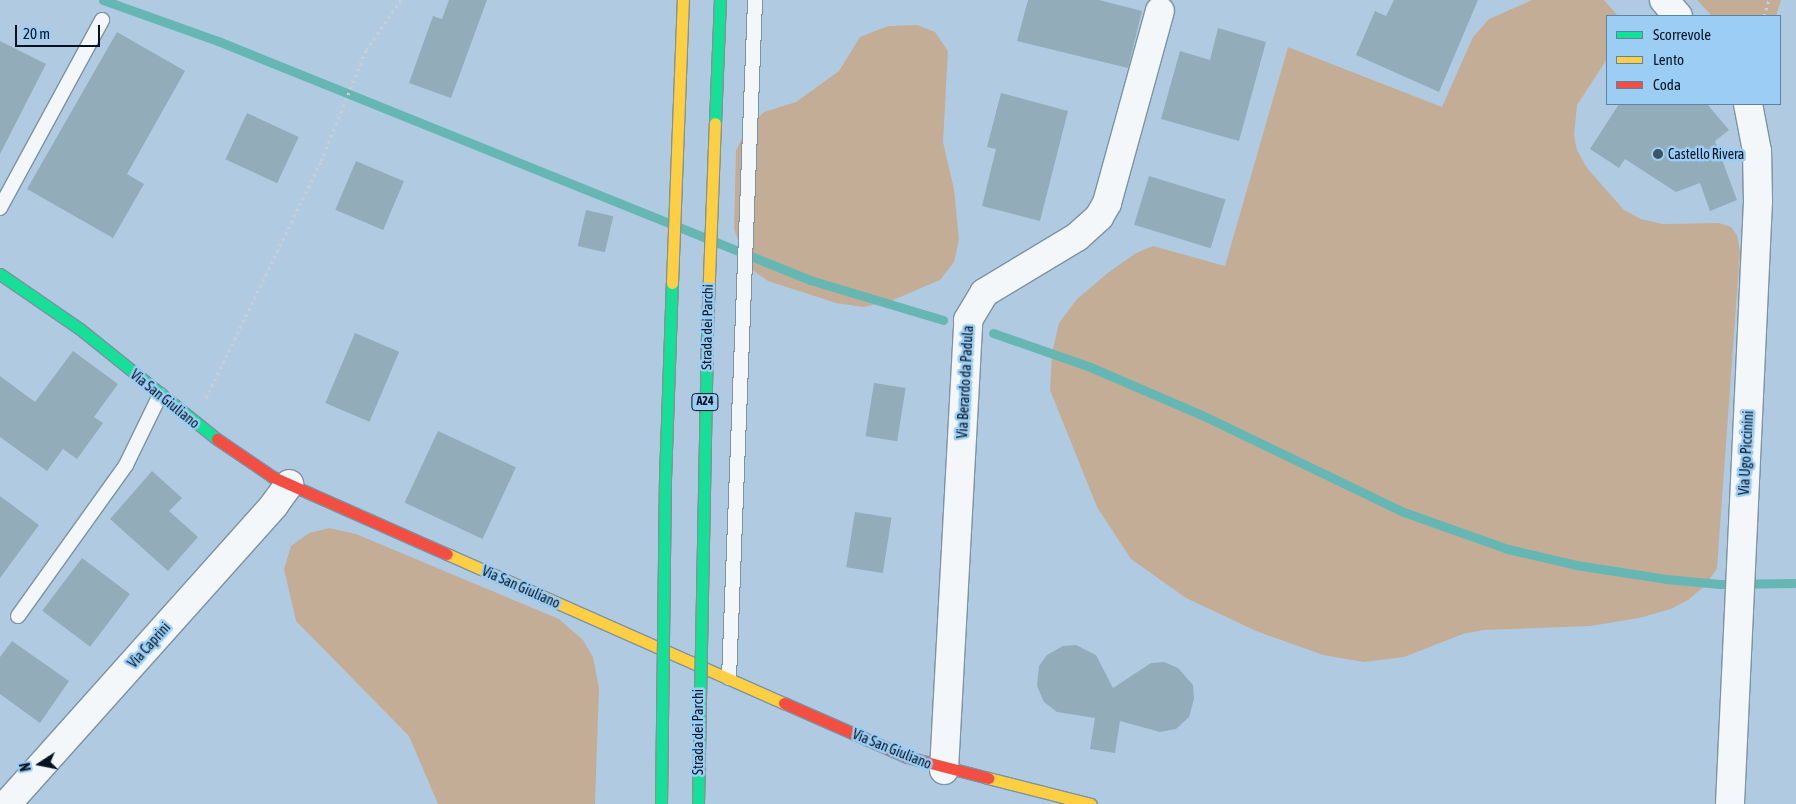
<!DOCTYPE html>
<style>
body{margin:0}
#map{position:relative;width:1796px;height:804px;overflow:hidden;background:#b0cbe1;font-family:"Asap Condensed",sans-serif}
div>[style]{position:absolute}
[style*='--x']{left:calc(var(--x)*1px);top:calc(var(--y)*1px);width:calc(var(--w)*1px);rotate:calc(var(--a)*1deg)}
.green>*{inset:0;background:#c4ad97}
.stream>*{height:9px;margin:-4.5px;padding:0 4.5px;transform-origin:4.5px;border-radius:4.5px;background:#66b6b3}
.building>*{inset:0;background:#92acba;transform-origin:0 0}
.path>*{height:3px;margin-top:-1.5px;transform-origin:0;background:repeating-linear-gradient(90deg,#c7d0d7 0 2.5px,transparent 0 6.5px)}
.roads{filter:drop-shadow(1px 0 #7d92a3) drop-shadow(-1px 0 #7d92a3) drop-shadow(0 1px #7d92a3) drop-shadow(0 -1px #7d92a3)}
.lane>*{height:14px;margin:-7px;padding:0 7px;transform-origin:7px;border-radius:7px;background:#f3f7fa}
.street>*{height:28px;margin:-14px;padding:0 14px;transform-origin:14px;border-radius:14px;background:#f3f7fa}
.fast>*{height:11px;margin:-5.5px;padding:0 5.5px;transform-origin:5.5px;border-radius:5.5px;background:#16e098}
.slow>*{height:11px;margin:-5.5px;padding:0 5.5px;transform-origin:5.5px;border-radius:5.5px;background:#ffcf43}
.jam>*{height:11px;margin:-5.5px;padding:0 5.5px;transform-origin:5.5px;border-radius:5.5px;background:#f24e42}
.bridges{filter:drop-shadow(1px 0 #829393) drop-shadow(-1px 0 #829393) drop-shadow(0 1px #829393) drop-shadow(0 -1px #829393)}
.fast-bridge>*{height:11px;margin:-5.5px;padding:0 5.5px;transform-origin:5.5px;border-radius:5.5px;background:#16e098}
.slow-bridge>*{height:11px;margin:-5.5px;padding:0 5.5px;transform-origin:5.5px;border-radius:5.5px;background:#ffcf43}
.dots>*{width:14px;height:14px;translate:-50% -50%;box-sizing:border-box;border:2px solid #9ccdf5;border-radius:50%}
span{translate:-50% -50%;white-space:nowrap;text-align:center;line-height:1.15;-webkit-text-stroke:5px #9ccdf5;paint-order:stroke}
.shield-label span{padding:1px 4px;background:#9ccdf5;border:1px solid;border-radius:4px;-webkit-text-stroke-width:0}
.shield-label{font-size:12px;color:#021321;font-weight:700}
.poi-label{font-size:14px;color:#021321}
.left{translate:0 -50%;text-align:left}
.street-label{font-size:14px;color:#021321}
.legend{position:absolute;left:1606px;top:15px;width:175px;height:90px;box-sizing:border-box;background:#9ccdf5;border:1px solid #5e83a0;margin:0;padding:6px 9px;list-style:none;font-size:15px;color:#021321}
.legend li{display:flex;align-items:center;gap:10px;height:25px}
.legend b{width:25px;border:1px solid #5e83a0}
.north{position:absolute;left:15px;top:739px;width:50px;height:50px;-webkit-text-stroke:4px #9ccdf5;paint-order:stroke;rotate:259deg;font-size:14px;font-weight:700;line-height:20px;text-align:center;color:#021321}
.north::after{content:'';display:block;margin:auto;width:18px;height:22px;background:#021321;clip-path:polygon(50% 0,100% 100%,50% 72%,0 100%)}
.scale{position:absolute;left:15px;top:25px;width:85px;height:22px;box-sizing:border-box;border:2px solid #021321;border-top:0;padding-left:6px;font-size:15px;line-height:18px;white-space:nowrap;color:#021321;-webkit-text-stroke:4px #9ccdf5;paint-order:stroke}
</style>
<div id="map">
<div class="green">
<i style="clip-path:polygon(1532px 0,1604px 0,1618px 16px,1607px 16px,1607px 59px,1577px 105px,1574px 136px,1577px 150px,1587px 168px,1624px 210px,1641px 219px,1662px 224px,1719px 223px,1731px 227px,1737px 235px,1740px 252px,1717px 568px,1706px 585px,1688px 600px,1671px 609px,1639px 618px,1591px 626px,1484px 630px,1463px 634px,1404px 657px,1364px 662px,1323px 655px,1256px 631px,1186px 598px,1131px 559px,1097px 507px,1050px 390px,1052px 353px,1059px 323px,1077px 299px,1109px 272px,1136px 253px,1153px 246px,1225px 266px,1288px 47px,1442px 107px,1473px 37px,1489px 19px)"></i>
<i style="clip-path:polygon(1697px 0,1781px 0,1776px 16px,1712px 16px)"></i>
<i style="clip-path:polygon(917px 25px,935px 32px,948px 51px,943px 142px,954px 189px,959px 240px,954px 262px,940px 280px,893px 300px,864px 307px,836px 303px,768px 281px,755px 272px,745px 259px,734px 229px,736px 151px,746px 129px,764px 112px,796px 102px,839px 71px,860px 37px,888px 26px)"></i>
<i style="clip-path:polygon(329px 528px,356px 534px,559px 619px,583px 640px,593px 657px,599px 688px,595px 804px,438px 804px,409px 736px,296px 621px,284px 569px,291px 546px,309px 533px)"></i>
</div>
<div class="stream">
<i style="--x:103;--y:0;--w:122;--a:19.6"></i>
<i style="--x:218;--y:41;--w:638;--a:21.98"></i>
<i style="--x:810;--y:280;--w:139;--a:16.7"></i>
<i style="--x:993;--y:333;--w:101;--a:19.2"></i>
<i style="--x:1088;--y:366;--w:126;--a:23.3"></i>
<i style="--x:1204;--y:416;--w:219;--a:25.7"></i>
<i style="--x:1401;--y:511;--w:114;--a:19.6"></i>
<i style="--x:1508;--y:549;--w:70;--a:13.2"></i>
<i style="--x:1576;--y:565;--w:91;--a:8.8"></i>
<i style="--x:1666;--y:579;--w:54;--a:5.3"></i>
<i style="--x:1720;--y:584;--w:76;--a:-0.8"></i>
</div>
<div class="building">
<i style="clip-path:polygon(449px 0,487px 0,451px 98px,409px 83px,433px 16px,442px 19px)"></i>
<i style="clip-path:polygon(1028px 0,1099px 0,1142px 11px,1128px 68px,1017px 41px)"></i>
<i style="clip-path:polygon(1394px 0,1478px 0,1439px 92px,1356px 55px,1375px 11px,1386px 16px)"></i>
<i style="clip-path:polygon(1218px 28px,1266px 42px,1239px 141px,1161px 119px,1180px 51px,1210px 60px)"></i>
<i style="clip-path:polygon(117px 32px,185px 71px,127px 174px,144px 184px,113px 238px,27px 189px)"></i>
<i style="clip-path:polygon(0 41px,46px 64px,0 154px)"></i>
<i style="clip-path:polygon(1001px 93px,1068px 111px,1040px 221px,982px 206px,996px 149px,987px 147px)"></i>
<i style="clip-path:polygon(1619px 104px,1707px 104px,1729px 130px,1715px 141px,1737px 200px,1710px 211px,1700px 183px,1676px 192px,1625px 159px,1619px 168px,1590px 149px)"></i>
<i style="left:247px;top:113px;width:57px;height:51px;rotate:25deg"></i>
<i style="left:356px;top:161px;width:52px;height:53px;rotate:23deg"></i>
<i style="left:1149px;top:176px;width:80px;height:51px;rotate:17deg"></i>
<i style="left:586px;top:210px;width:28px;height:37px;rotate:13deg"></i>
<i style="left:355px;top:333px;width:48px;height:76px;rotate:23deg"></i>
<i style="clip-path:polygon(73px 351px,118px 384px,94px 417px,103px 423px,77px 459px,63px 449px,47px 471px,0 437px,0 376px,35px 402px)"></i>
<i style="left:874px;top:383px;width:32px;height:54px;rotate:9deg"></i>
<i style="left:438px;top:431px;width:86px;height:79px;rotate:25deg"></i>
<i style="clip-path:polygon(152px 471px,182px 498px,169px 511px,198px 537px,168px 571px,110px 519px)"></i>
<i style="clip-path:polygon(0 496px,39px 525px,0 578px)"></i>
<i style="left:855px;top:512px;width:37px;height:56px;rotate:9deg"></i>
<i style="left:82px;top:558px;width:60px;height:66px;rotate:37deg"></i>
<i style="clip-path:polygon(12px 641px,69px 681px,40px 723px,0 694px,0 657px)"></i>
<i style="clip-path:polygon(1076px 645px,1096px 655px,1113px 688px,1151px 663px,1164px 662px,1178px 668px,1193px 685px,1194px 699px,1189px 717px,1176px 729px,1160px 732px,1120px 721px,1115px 753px,1090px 749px,1095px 718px,1057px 712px,1044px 702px,1037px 686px,1039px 666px,1047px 655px,1063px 646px)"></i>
</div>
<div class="path">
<i style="--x:1764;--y:16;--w:17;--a:-73"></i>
<i style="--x:206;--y:398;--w:263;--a:-64.1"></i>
<i style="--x:321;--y:161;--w:120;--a:-67.9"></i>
<i style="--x:366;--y:50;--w:61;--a:-55"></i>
</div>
<div class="roads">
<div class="lane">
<i style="--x:0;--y:208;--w:214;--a:-61.5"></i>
<i style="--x:18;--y:616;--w:186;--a:-54.4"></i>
<i style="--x:126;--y:465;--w:78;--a:-64.1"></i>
<i style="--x:729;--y:678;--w:678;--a:-87.8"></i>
</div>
<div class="street">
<i style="--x:1664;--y:0;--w:21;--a:49"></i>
<i style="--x:944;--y:770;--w:451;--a:-86.9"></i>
<i style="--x:968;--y:320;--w:31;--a:-59"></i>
<i style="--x:984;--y:293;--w:109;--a:-31.1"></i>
<i style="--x:1077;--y:237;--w:30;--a:-42"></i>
<i style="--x:1099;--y:217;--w:16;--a:-60"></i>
<i style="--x:1107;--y:203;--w:199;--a:-74.6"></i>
<i style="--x:7;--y:804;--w:401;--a:-48.2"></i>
<i style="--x:274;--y:505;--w:26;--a:-54"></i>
<i style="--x:1730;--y:804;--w:604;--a:-87.34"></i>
<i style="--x:1758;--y:201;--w:50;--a:-91.1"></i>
<i style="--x:1757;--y:151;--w:48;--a:-100.8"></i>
</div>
<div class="fast">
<i style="--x:0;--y:274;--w:97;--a:34.5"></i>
<i style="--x:80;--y:329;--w:176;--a:38.8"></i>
</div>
<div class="slow">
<i style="--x:447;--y:554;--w:368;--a:23.9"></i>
<i style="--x:988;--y:778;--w:106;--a:14.2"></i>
</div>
<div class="jam">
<i style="--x:217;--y:439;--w:68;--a:34.2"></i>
<i style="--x:273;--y:477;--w:190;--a:23.9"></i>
<i style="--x:784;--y:703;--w:134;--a:23.7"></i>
<i style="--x:907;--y:757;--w:84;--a:14.5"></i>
</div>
</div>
<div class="bridges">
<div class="fast-bridge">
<i style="--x:715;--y:123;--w:123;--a:-87.7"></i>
<i style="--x:661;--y:804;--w:325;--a:-89.3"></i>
<i style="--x:665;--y:479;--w:196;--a:-88"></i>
<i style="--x:698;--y:804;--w:475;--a:-88.9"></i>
</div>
<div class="slow-bridge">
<i style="--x:672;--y:283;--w:283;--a:-87.8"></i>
<i style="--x:707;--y:329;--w:206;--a:-87.8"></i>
</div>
</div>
<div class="dots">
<i style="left:1658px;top:154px;background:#3f5364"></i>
</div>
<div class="shield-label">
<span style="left:705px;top:402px">A24</span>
</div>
<div class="poi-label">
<span class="left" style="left:1668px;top:154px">Castello Rivera</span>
</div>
<div class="street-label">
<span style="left:707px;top:327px;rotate:-89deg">Strada dei Parchi</span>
<span style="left:965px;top:382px;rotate:-87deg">Via Berardo da Padula</span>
<span style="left:165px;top:399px;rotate:39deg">Via San Giuliano</span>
<span style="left:1746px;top:453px;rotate:-87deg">Via Ugo Piccinini</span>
<span style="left:521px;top:587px;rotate:24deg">Via San Giuliano</span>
<span style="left:149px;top:645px;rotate:-48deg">Via Caprini</span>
<span style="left:698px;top:732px;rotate:-90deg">Strada dei Parchi</span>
<span style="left:892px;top:749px;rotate:22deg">Via San Giuliano</span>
</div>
<ul class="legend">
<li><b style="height:6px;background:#16e098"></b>Scorrevole</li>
<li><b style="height:6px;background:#ffcf43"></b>Lento</li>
<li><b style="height:6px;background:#f24e42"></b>Coda</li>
</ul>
<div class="north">N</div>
<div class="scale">20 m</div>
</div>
